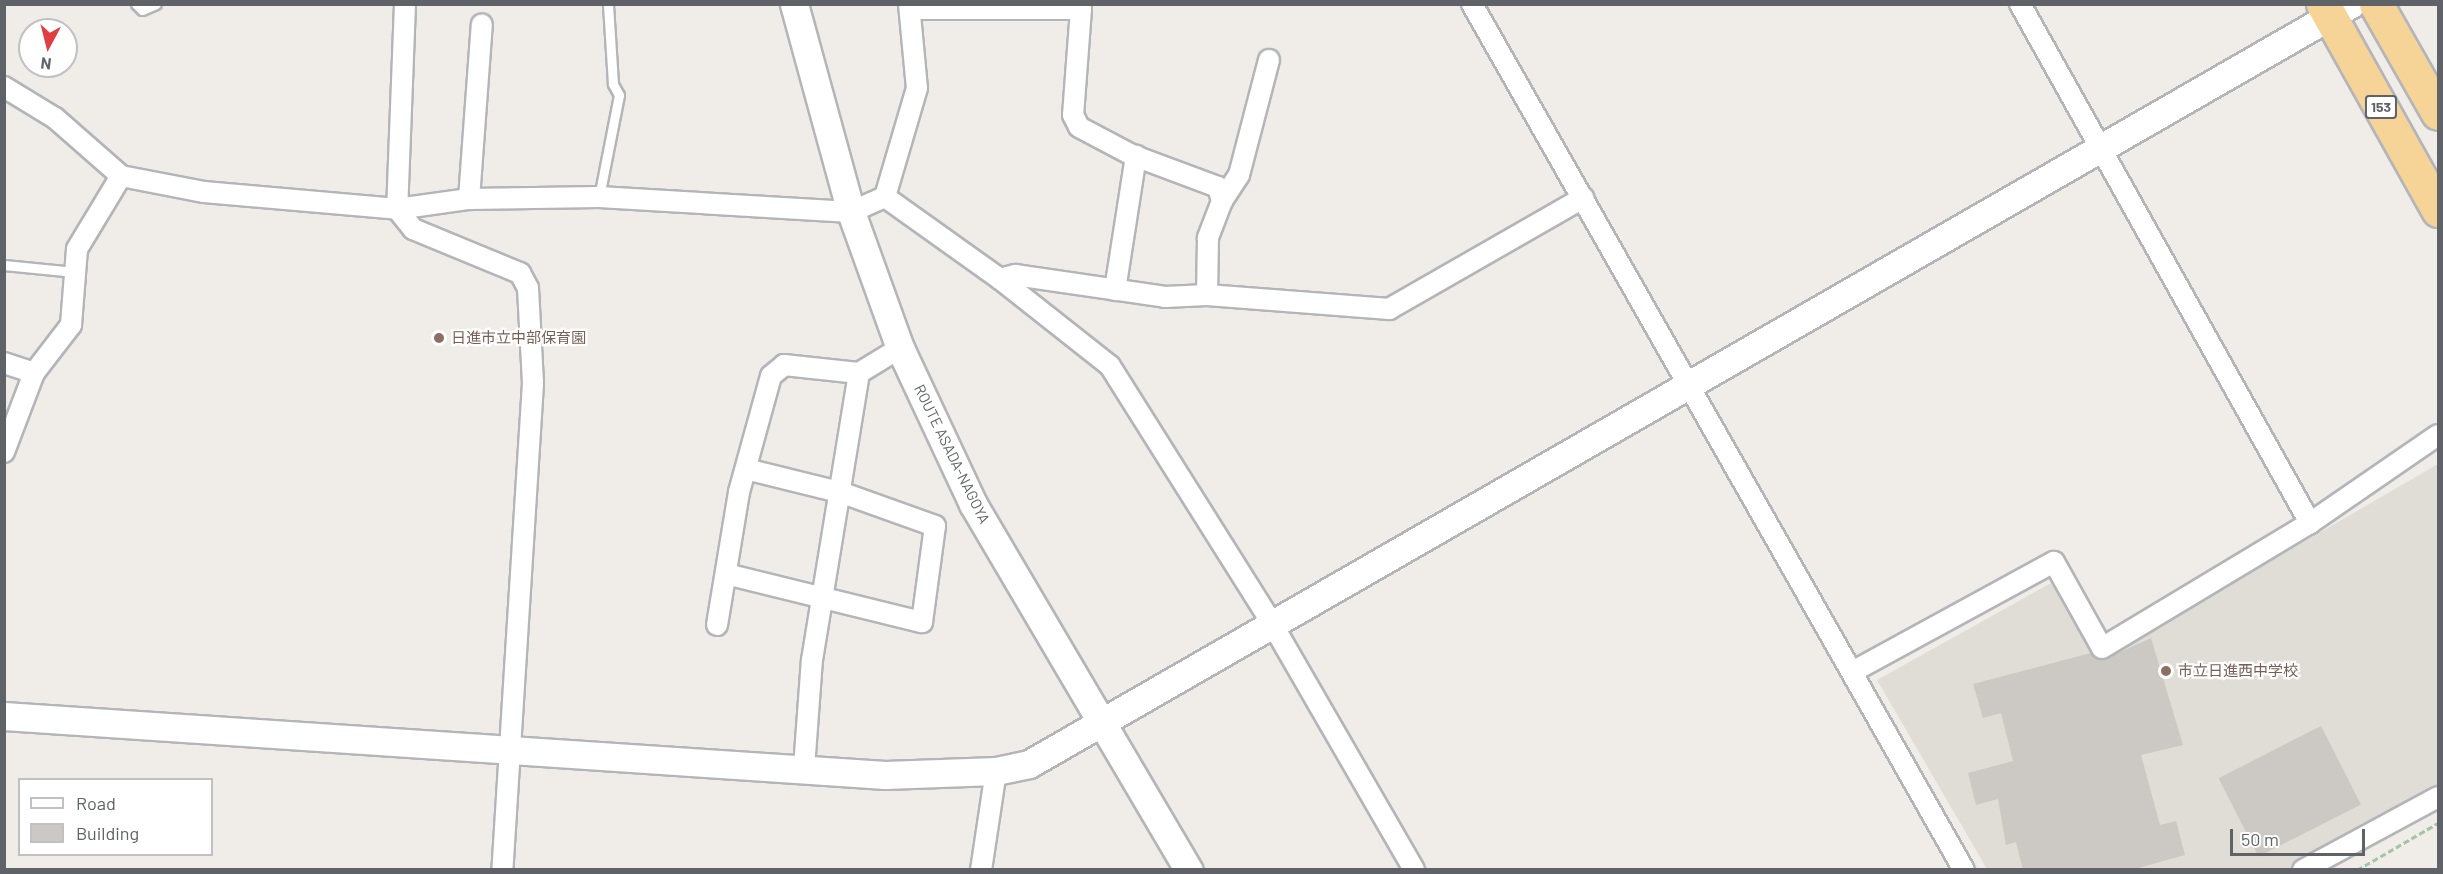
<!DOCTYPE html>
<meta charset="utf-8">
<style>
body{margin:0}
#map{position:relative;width:2443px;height:874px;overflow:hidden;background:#f0ede8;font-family:Barlow,"Noto Sans JP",sans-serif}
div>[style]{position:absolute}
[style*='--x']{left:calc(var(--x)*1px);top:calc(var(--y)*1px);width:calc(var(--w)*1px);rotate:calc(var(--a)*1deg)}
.education>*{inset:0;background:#e0dcd6}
.building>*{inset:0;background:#ccc8c4;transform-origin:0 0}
.path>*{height:3px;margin-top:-1.5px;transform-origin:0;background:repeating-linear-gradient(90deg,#a0c6a7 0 6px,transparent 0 9px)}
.roads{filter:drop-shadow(2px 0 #b3b5b9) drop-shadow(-2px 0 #b3b5b9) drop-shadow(0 2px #b3b5b9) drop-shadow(0 -2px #b3b5b9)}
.lane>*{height:9px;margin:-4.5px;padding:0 4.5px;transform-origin:4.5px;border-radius:4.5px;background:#fff}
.street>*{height:20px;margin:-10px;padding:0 10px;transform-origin:10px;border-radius:10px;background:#fff}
.secondary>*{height:27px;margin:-13.5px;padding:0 13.5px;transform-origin:13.5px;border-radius:13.5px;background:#fff}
.highway>*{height:33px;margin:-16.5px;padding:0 16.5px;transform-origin:16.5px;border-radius:16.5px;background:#f6d498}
.dots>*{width:16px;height:16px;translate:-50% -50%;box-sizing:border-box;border:3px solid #fff;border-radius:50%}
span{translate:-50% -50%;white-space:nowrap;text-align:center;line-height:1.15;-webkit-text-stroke:4.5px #fff;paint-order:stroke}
.shield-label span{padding:2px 4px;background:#fff;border:2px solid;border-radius:4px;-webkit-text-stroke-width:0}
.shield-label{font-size:14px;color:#5f6367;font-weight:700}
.education-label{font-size:15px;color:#785e54}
.left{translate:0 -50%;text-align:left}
.street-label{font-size:15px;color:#5f6367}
.frame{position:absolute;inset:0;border:6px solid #5f6367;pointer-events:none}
.legend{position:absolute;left:18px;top:778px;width:195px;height:78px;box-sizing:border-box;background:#fff;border:2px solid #bfc1c2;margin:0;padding:8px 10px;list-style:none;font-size:18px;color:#5f6367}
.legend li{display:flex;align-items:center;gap:12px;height:30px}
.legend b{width:30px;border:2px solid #bfc1c2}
.north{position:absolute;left:18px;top:18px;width:60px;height:60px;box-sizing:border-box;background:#fff;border:2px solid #bfc1c2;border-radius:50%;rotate:187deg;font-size:16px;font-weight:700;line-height:24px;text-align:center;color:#5f6367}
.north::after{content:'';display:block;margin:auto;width:21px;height:27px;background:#df3f43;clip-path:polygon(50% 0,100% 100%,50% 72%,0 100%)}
.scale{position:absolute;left:2230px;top:829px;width:135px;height:27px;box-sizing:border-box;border:3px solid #5f6367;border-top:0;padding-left:8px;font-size:18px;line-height:21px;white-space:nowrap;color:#5f6367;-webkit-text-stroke:4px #fff;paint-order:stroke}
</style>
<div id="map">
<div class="education">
<i style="clip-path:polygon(2438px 464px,2438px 789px,2294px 869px,1987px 869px,1877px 680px,2051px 583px,2097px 662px)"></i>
</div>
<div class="building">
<i style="clip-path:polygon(2151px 638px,2183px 745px,2141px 755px,2160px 825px,2176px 821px,2185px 855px,2131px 870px,2023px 870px,2016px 842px,2006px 845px,1998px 799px,1976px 805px,1968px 773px,2013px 761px,2001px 713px,1983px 718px,1973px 684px,2091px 653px,2103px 660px)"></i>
<i style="left:2321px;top:726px;width:88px;height:115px;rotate:63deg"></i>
</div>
<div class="path">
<i style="--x:2357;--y:870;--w:94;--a:-30.1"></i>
</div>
<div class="roads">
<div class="lane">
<i style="--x:136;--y:4;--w:8;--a:45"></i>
<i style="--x:142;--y:10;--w:15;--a:-23"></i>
<i style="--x:599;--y:197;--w:104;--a:-78.9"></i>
<i style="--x:619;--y:95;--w:13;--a:-119"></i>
<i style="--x:613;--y:84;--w:80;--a:-93.6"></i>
<i style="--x:4;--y:265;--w:71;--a:5.6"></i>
</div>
<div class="street">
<i style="--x:405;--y:4;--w:205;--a:92.2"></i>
<i style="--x:397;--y:209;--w:26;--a:51"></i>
<i style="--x:413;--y:229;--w:116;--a:22.4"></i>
<i style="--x:520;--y:273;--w:17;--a:62"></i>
<i style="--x:528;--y:288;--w:95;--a:87"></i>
<i style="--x:533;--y:383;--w:488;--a:93.6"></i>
<i style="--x:909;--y:4;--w:84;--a:84.6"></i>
<i style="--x:917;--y:88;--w:114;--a:106.4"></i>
<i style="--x:885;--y:197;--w:141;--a:35.5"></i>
<i style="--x:1000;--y:279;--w:140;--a:38.3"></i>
<i style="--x:1110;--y:366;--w:302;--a:57.8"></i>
<i style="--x:1271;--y:622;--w:286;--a:60"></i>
<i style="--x:1472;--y:4;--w:996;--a:60.4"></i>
<i style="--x:2020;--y:4;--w:595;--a:60.8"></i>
<i style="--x:910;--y:9;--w:171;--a:0"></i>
<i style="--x:1081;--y:9;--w:106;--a:94.3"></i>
<i style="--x:1073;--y:115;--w:13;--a:63"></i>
<i style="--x:1079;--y:127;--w:60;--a:27.8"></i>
<i style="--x:1132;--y:155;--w:92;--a:20.4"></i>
<i style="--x:1218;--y:187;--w:15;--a:74"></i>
<i style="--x:1222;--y:201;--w:40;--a:111"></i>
<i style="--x:1208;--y:238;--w:57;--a:91"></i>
<i style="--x:4;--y:87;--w:60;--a:31.3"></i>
<i style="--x:55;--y:118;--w:88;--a:41.3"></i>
<i style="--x:121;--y:176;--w:85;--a:10.9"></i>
<i style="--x:204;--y:192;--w:194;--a:5"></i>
<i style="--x:397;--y:209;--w:73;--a:-7.9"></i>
<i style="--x:469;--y:199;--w:130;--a:-0.9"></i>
<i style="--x:599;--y:197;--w:252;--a:3.4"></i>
<i style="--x:851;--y:212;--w:37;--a:-24"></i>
<i style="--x:469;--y:199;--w:175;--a:-85.8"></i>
<i style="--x:1222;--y:201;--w:31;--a:-57"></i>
<i style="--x:1239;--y:175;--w:119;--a:-75.4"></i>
<i style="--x:1000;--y:279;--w:16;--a:-15"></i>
<i style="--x:1015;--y:275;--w:152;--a:8.3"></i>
<i style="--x:1165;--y:297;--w:42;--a:-2.7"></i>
<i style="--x:1207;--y:295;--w:183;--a:4.4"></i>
<i style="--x:1389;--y:309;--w:224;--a:-29.8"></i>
<i style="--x:1115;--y:290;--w:136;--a:-81.1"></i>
<i style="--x:4;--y:363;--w:32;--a:18"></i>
<i style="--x:4;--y:452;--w:85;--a:-69.2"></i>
<i style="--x:34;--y:373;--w:61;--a:-52.4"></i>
<i style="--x:71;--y:325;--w:76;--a:-85.5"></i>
<i style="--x:77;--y:249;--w:85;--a:-58.9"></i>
<i style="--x:726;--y:574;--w:202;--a:13.8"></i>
<i style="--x:922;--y:622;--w:97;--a:-82.3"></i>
<i style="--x:935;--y:526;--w:98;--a:-160.3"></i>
<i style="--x:843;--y:493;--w:100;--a:-166.1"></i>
<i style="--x:717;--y:625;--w:135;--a:-80.6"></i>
<i style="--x:739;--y:492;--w:120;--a:-74.6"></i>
<i style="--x:771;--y:376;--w:17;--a:-40"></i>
<i style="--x:784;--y:365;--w:75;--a:6.1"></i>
<i style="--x:859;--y:373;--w:48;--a:-31.4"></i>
<i style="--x:1852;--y:672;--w:230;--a:-28.6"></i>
<i style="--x:2054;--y:562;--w:98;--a:60.8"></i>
<i style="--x:2102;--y:648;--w:243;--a:-31"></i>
<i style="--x:2310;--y:523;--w:155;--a:-34.5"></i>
<i style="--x:804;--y:768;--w:108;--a:-85.8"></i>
<i style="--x:812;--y:660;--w:291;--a:-80.7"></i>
<i style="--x:981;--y:870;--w:100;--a:-81.4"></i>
<i style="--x:2303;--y:870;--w:153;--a:-28.4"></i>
</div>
<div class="secondary">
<i style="--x:794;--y:4;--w:216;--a:74.7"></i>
<i style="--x:851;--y:212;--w:145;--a:70.2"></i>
<i style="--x:900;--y:348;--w:172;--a:64.9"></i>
<i style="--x:973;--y:504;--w:425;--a:59.5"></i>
<i style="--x:4;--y:716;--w:883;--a:3.83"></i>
<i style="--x:885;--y:775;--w:111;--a:-2.1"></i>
<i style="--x:996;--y:771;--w:34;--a:-12"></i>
<i style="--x:1029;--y:764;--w:1525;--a:-29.89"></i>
</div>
<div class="highway">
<i style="--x:2323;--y:4;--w:236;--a:60.8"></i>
<i style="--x:2376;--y:4;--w:125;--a:60.4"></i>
</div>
</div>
<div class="dots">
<i style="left:439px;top:338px;background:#8d6e63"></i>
<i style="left:2166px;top:671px;background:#8d6e63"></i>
</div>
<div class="shield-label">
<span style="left:2381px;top:107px">153</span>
</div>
<div class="education-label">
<span class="left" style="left:451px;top:338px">日進市立中部保育園</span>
<span class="left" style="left:2178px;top:671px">市立日進西中学校</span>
</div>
<div class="street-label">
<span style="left:952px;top:454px;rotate:64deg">ROUTE ASADA-NAGOYA</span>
</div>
<div class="frame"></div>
<ul class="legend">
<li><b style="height:8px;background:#fff"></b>Road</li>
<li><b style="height:16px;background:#ccc8c4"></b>Building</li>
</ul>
<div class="north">N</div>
<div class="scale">50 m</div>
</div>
